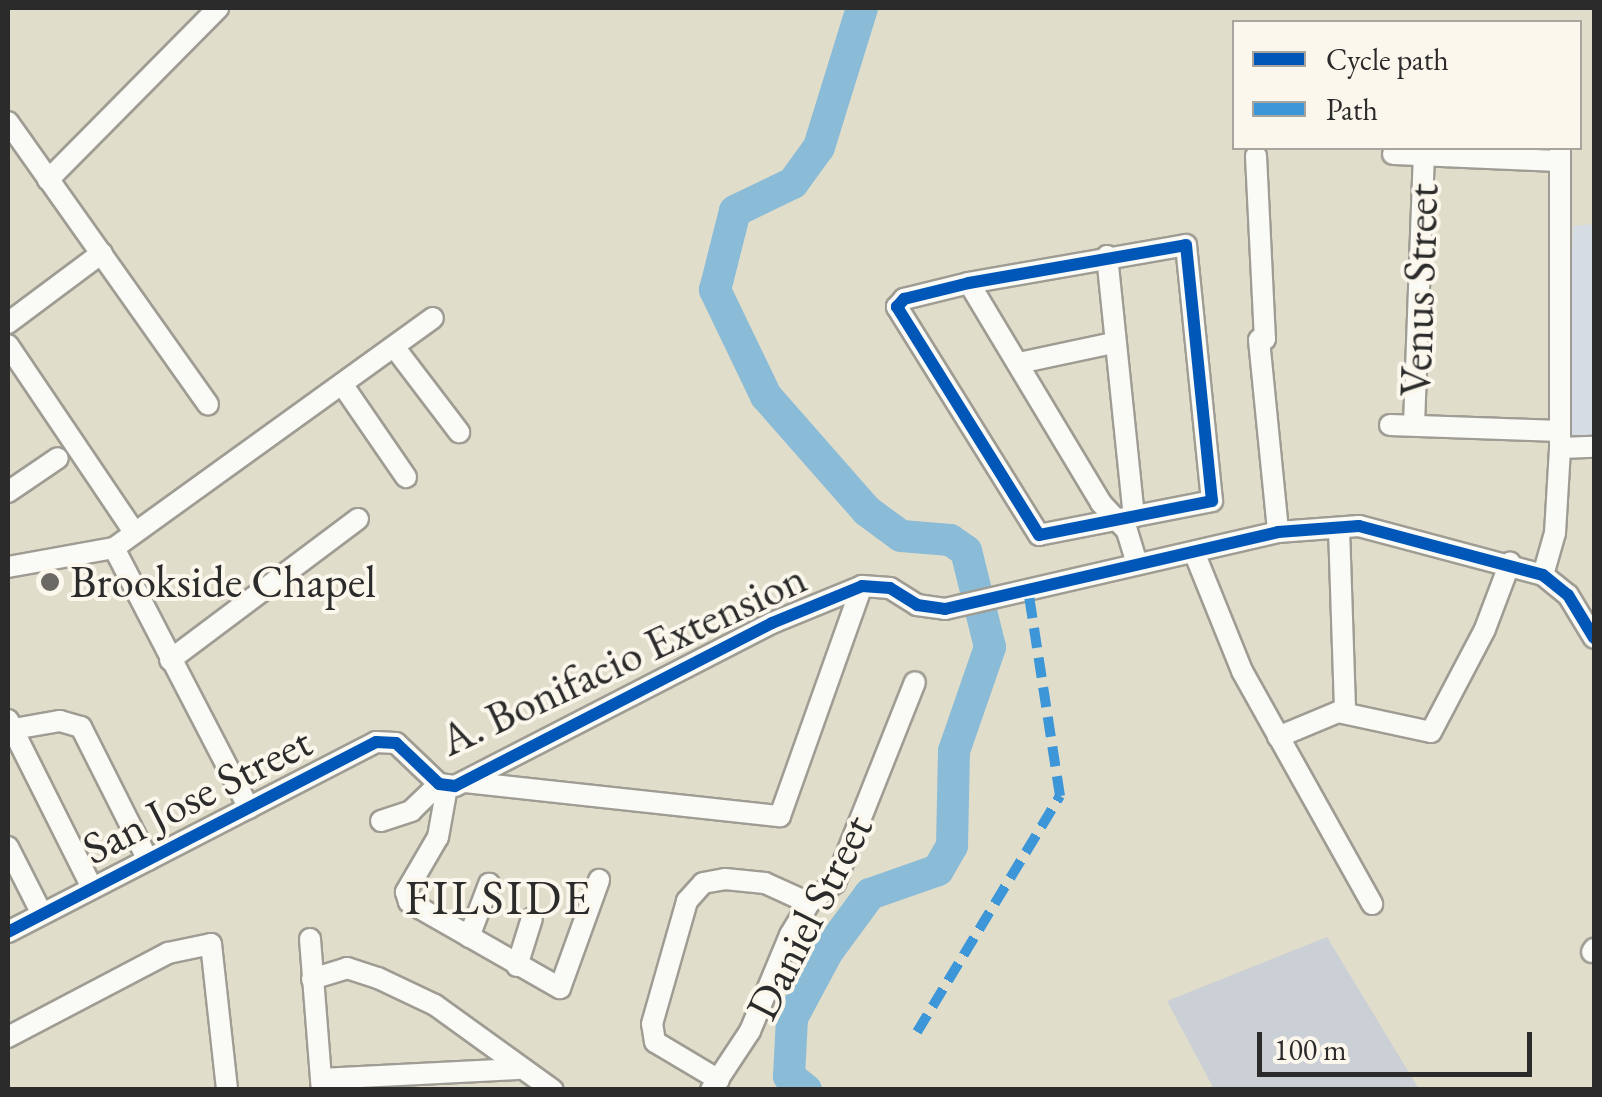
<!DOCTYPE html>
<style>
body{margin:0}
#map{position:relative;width:1602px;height:1097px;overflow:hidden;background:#e1ddcb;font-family:"EB Garamond",serif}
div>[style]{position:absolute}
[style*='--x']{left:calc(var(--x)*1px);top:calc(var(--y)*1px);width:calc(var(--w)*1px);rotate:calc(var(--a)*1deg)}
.built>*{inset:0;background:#d5dce4}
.industrial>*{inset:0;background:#cad0d5}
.river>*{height:32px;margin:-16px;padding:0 16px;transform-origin:16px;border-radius:16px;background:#8abbd7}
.roads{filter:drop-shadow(2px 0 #9f9d93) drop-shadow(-2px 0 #9f9d93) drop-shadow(0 2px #9f9d93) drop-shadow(0 -2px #9f9d93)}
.minor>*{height:20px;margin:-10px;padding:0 10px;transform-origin:10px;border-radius:10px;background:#fafaf7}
.quiet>*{height:10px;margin-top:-5px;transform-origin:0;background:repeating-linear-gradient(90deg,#3c96d7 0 20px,transparent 0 30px)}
.cycleway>*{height:12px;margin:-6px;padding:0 6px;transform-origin:6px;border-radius:6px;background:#0057b8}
.dots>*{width:28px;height:28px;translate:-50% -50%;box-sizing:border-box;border:5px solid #fbf7ec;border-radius:50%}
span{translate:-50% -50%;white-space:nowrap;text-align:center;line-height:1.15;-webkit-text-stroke:8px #fbf7ec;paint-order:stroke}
.street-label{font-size:45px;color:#2b2b2b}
.poi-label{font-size:45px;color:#2b2b2b}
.left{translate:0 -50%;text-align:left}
.neighbourhood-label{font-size:48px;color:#2b2b2b;letter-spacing:2.5px}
.frame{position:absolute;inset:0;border:10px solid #2b2b2b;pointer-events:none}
.legend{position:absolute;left:1232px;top:20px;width:350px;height:130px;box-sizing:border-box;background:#fbf7ec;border:2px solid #a8a59f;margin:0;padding:12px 18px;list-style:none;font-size:30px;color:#2b2b2b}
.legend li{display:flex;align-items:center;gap:20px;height:50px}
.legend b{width:50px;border:2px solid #a8a59f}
.scale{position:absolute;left:1257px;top:1032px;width:275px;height:45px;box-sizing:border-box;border:5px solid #2b2b2b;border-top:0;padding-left:12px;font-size:30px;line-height:35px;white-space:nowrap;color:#2b2b2b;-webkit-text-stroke:8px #fbf7ec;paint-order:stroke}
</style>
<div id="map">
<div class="built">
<i style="clip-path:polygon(1594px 224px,1594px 442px,1563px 442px,1573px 226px)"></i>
</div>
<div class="industrial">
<i style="clip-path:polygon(1327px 937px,1419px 1089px,1214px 1089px,1167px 1001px)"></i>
</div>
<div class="river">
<i style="--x:806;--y:1090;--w:22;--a:-141"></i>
<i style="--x:789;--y:1076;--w:58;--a:-87"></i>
<i style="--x:792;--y:1018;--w:76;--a:-61.8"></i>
<i style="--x:828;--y:951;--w:71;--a:-53.6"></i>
<i style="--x:870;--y:894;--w:72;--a:-19.4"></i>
<i style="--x:938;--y:870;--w:28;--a:-60"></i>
<i style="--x:952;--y:846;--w:95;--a:-88.8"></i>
<i style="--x:954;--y:751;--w:110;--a:-70.9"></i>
<i style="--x:990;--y:647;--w:99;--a:-104"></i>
<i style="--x:966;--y:551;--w:19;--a:-145"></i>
<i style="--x:950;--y:540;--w:49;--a:-175.3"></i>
<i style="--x:901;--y:536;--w:42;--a:-143.7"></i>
<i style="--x:867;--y:511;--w:153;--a:-131.3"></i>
<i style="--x:766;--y:396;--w:118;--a:-115.7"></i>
<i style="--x:715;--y:290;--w:81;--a:-75.8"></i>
<i style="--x:735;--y:211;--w:64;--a:-25.8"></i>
<i style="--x:793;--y:183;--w:44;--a:-54.2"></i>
<i style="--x:819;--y:147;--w:145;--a:-72.8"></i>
</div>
<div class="roads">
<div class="minor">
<i style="--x:8;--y:122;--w:346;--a:54.7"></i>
<i style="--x:1393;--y:154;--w:167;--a:2.4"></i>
<i style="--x:1256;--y:156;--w:183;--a:87.2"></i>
<i style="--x:1265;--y:339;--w:6;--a:171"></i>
<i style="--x:1259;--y:340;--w:193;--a:84.3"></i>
<i style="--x:48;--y:180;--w:242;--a:-45.3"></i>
<i style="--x:1186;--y:245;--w:257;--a:84.2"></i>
<i style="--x:1212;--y:501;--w:176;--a:168.9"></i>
<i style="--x:1039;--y:535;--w:269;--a:-121.9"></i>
<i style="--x:897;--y:307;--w:11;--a:-49"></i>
<i style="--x:904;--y:299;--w:67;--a:-13.8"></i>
<i style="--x:969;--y:283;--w:220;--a:-9.9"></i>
<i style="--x:1107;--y:256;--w:262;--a:84.1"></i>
<i style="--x:969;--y:283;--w:257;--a:59"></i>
<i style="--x:1101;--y:503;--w:38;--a:47"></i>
<i style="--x:1127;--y:531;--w:34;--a:73"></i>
<i style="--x:8;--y:323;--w:117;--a:-36.7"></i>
<i style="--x:8;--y:345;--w:222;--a:56"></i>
<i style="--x:395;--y:348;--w:106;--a:52.7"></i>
<i style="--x:1019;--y:363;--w:96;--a:-12"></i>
<i style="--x:342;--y:384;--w:113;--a:55.5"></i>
<i style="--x:1390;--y:425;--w:170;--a:2"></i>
<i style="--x:1414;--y:425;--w:269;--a:-87.9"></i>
<i style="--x:1560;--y:448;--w:34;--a:-2"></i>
<i style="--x:8;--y:492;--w:60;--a:-34.2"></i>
<i style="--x:1339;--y:528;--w:184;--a:88.1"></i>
<i style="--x:114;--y:548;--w:293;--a:62.6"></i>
<i style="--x:1194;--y:552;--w:128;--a:68"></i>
<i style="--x:1242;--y:671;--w:267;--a:60.8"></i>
<i style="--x:8;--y:567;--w:108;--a:-10.2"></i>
<i style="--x:114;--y:548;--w:393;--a:-35.8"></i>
<i style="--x:1543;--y:575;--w:44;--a:-74.1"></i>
<i style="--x:1555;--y:533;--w:85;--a:-86.6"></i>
<i style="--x:1560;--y:448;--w:300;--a:-90"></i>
<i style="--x:170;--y:660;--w:235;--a:-36.9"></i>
<i style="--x:8;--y:720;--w:188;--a:63.4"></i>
<i style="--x:8;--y:730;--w:53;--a:-9.8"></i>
<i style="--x:60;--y:721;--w:22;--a:16"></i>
<i style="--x:81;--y:727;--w:149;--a:63.3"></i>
<i style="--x:1278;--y:737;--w:65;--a:-22.6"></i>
<i style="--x:1338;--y:712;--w:95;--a:12.1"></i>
<i style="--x:1431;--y:732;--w:116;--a:-62.3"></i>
<i style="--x:1485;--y:629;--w:71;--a:-69.3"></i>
<i style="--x:465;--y:782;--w:317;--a:6.2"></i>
<i style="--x:780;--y:816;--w:244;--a:-70.4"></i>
<i style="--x:447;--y:787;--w:51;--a:100.2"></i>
<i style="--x:438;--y:837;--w:64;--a:120.2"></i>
<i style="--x:406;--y:892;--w:10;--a:73"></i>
<i style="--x:409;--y:902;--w:174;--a:29.7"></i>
<i style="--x:560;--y:988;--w:115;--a:-70.1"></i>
<i style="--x:381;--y:821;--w:32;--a:-18"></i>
<i style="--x:411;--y:811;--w:39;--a:-44"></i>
<i style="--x:8;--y:847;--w:75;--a:63.1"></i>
<i style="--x:8;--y:932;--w:414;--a:-27.3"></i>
<i style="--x:376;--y:742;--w:20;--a:3"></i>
<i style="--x:396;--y:743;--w:59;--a:43.6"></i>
<i style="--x:439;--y:784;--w:16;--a:7"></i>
<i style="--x:455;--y:786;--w:356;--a:-27.2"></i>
<i style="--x:772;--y:623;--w:97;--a:-22.3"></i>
<i style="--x:862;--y:586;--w:28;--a:4"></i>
<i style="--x:890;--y:588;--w:32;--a:32"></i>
<i style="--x:917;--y:605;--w:28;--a:8"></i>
<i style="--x:945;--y:609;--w:342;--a:-13"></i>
<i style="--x:1278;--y:532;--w:81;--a:-4.2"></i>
<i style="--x:1359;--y:526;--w:190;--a:14.9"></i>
<i style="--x:1543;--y:575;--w:32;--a:39"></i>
<i style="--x:1568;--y:595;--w:50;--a:58.8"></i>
<i style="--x:469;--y:937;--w:57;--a:-69.3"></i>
<i style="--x:310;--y:939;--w:151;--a:85.5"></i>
<i style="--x:1592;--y:952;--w:4;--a:-56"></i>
<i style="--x:517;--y:966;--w:50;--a:-72.6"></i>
<i style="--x:312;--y:979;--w:37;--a:-17"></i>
<i style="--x:347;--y:968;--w:33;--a:18"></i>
<i style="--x:378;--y:978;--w:63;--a:25.3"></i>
<i style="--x:435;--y:1005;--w:145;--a:35.8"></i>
<i style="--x:8;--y:1037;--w:181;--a:-27.7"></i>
<i style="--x:168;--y:953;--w:44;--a:-11.8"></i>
<i style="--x:211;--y:944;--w:147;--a:83.7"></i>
<i style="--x:321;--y:1079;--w:197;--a:-2.9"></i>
<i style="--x:719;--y:1080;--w:74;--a:-149.3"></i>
<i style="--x:655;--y:1042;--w:18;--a:-99"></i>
<i style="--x:652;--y:1024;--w:128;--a:-74.1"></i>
<i style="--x:687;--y:901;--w:24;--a:-48"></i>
<i style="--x:703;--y:883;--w:22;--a:-10"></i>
<i style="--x:725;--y:879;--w:40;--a:5.7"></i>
<i style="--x:765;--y:883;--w:48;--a:24.4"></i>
<i style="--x:711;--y:1090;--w:71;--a:-56.5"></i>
<i style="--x:750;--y:1031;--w:104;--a:-67.4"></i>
<i style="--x:790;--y:935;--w:37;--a:-59"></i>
<i style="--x:809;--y:903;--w:33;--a:-38"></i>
<i style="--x:835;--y:883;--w:216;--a:-68.3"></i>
</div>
</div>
<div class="quiet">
<i style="--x:917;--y:1032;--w:276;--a:-58.8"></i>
<i style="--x:1060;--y:796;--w:209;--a:-98.8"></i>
</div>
<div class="cycleway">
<i style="--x:1186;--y:245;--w:257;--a:84.2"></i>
<i style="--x:1212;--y:501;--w:176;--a:168.9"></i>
<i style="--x:1039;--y:535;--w:269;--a:-121.9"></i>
<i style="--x:897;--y:307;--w:11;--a:-49"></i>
<i style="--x:904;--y:299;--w:67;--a:-13.8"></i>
<i style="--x:969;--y:283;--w:220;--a:-9.9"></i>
<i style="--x:8;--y:932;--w:414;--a:-27.3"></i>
<i style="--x:376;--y:742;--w:20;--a:3"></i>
<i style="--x:396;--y:743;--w:59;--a:43.6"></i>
<i style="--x:439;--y:784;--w:16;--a:7"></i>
<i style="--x:455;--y:786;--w:356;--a:-27.2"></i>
<i style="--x:772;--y:623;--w:97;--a:-22.3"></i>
<i style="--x:862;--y:586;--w:28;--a:4"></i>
<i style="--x:890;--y:588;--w:32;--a:32"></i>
<i style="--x:917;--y:605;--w:28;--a:8"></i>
<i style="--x:945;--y:609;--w:342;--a:-13"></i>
<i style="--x:1278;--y:532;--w:81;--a:-4.2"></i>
<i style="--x:1359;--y:526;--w:190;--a:14.9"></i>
<i style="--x:1543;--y:575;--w:32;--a:39"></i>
<i style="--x:1568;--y:595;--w:50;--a:58.8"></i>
</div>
<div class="dots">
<i style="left:50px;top:582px;background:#6b6963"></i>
</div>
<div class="street-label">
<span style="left:1419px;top:290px;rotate:-88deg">Venus Street</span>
<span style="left:623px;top:659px;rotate:-25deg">A. Bonifacio Extension</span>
<span style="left:197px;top:795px;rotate:-27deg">San Jose Street</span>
<span style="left:809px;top:917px;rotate:-63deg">Daniel Street</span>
</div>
<div class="poi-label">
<span class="left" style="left:70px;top:582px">Brookside Chapel</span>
</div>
<div class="neighbourhood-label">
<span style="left:499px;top:898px">FILSIDE</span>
</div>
<div class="frame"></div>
<ul class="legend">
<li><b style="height:12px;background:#0057b8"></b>Cycle path</li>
<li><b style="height:12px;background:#3c96d7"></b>Path</li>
</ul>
<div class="scale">100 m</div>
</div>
